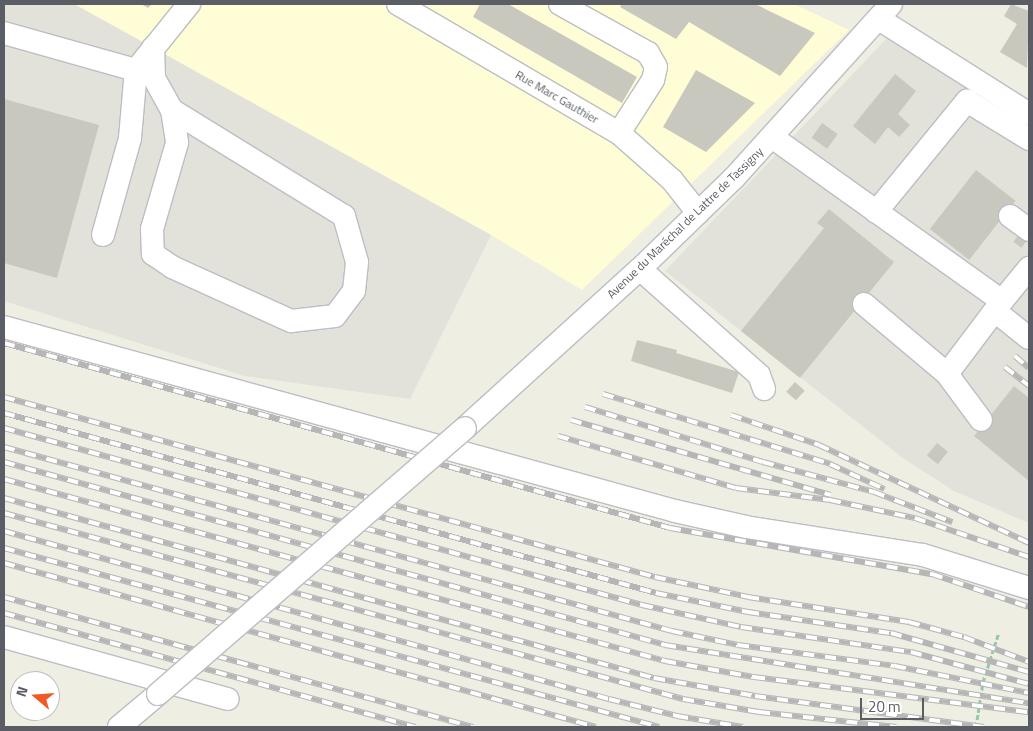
<!DOCTYPE html>
<meta charset="utf-8">
<style>
body{margin:0}
#map{position:relative;width:1033px;height:731px;overflow:hidden;background:#eeeee2;font-family:"Titillium Web",sans-serif}
div>[style]{position:absolute}
[style*='--x']{left:calc(var(--x)*1px);top:calc(var(--y)*1px);width:calc(var(--w)*1px);rotate:calc(var(--a)*1deg)}
.commercial>*{inset:0;background:#fffdd6}
.industrial>*{inset:0;background:#e2e1da}
.building>*{inset:0;background:#c9c8bf;transform-origin:0 0}
.path>*{height:3px;margin-top:-1.5px;transform-origin:0;background:repeating-linear-gradient(90deg,#95c8ad 0 5px,transparent 0 7.5px)}
.roads{filter:drop-shadow(1px 0 #bcbec4) drop-shadow(-1px 0 #bcbec4) drop-shadow(0 1px #bcbec4) drop-shadow(0 -1px #bcbec4)}
.minor>*{height:22px;margin:-11px;padding:0 11px;transform-origin:11px;border-radius:11px;background:#fff}
.rail>*{height:5.5px;margin-top:-2.75px;transform-origin:0;background:repeating-linear-gradient(90deg,#fff 0 11px,#b6b6b7 0 22px);box-sizing:border-box;border-block:1px solid #b6b6b7}
.bridges{filter:drop-shadow(1px 0 #bcbec4) drop-shadow(-1px 0 #bcbec4) drop-shadow(0 1px #bcbec4) drop-shadow(0 -1px #bcbec4)}
.minor-bridge>*{height:22px;margin:-11px;padding:0 11px;transform-origin:11px;border-radius:11px;background:#fff}
span{translate:-50% -50%;white-space:nowrap;text-align:center;line-height:1.15;-webkit-text-stroke:4.5px #fff;paint-order:stroke}
.street-label{font-size:12px;color:#5a5d64}
.frame{position:absolute;inset:0;border:5px solid #5a5d64;pointer-events:none}
.north{position:absolute;left:10px;top:671px;width:50px;height:50px;box-sizing:border-box;background:#fff;border:1px solid #bdbec1;border-radius:50%;rotate:288deg;font-size:14px;font-weight:700;line-height:20px;text-align:center;color:#5a5d64}
.north::after{content:'';display:block;margin:auto;width:18px;height:22px;background:#f15a25;clip-path:polygon(50% 0,100% 100%,50% 72%,0 100%)}
.scale{position:absolute;left:860px;top:698px;width:64px;height:22px;box-sizing:border-box;border:2px solid #5a5d64;border-top:0;padding-left:6px;font-size:15px;line-height:18px;white-space:nowrap;color:#5a5d64;-webkit-text-stroke:4px #fff;paint-order:stroke}
</style>
<div id="map">
<div class="commercial">
<i style="clip-path:polygon(74px 4px,794px 4px,849px 30px,582px 290px,491px 235px)"></i>
</div>
<div class="industrial">
<i style="clip-path:polygon(4px 4px,74px 4px,491px 235px,410px 399px,245px 376px,4px 301px)"></i>
<i style="clip-path:polygon(889px 36px,1029px 124px,1029px 523px,954px 491px,903px 458px,665px 271px)"></i>
</div>
<div class="building">
<i style="clip-path:polygon(141px 4px,152px 4px,148px 8px)"></i>
<i style="clip-path:polygon(480px 4px,508px 4px,637px 77px,622px 103px,473px 17px)"></i>
<i style="clip-path:polygon(622px 4px,755px 4px,815px 33px,780px 76px,689px 22px,676px 39px,620px 7px)"></i>
<i style="clip-path:polygon(1011px 4px,1029px 11px,1027px 68px,1000px 52px,1017px 24px,1004px 16px)"></i>
<i style="clip-path:polygon(696px 70px,755px 103px,706px 152px,663px 127px)"></i>
<i style="clip-path:polygon(895px 74px,916px 91px,898px 114px,910px 125px,899px 137px,888px 127px,875px 144px,853px 126px)"></i>
<i style="clip-path:polygon(4px 99px,99px 125px,57px 278px,4px 263px)"></i>
<i style="left:822px;top:123px;width:19px;height:18px;rotate:35deg"></i>
<i style="left:976px;top:170px;width:50px;height:75px;rotate:38deg"></i>
<i style="clip-path:polygon(829px 209px,894px 262px,800px 378px,741px 331px,824px 228px,817px 223px)"></i>
<i style="left:1020px;top:233px;width:10px;height:11px;rotate:37deg"></i>
<i style="clip-path:polygon(637px 340px,677px 350px,676px 353px,739px 372px,732px 393px,631px 361px)"></i>
<i style="left:795px;top:382px;width:13px;height:13px;rotate:42deg"></i>
<i style="clip-path:polygon(1014px 386px,1029px 398px,1029px 481px,974px 436px)"></i>
<i style="left:937px;top:443px;width:14px;height:16px;rotate:39deg"></i>
</div>
<div class="path">
<i style="--x:976;--y:727;--w:46;--a:-81.2"></i>
<i style="--x:983;--y:682;--w:52;--a:-72.3"></i>
</div>
<div class="roads">
<div class="minor">
<i style="--x:398;--y:4;--w:256;--a:30.3"></i>
<i style="--x:619;--y:133;--w:71;--a:41.6"></i>
<i style="--x:672;--y:180;--w:42;--a:51.8"></i>
<i style="--x:560;--y:4;--w:101;--a:29.1"></i>
<i style="--x:648;--y:53;--w:16;--a:60"></i>
<i style="--x:656;--y:67;--w:13;--a:103"></i>
<i style="--x:653;--y:80;--w:63;--a:122.7"></i>
<i style="--x:879;--y:19;--w:178;--a:32.3"></i>
<i style="--x:4;--y:33;--w:137;--a:15.7"></i>
<i style="--x:153;--y:48;--w:30;--a:88"></i>
<i style="--x:154;--y:78;--w:37;--a:61"></i>
<i style="--x:172;--y:110;--w:33;--a:81"></i>
<i style="--x:177;--y:143;--w:90;--a:106.2"></i>
<i style="--x:152;--y:229;--w:25;--a:88"></i>
<i style="--x:153;--y:254;--w:23;--a:34"></i>
<i style="--x:172;--y:267;--w:131;--a:24.4"></i>
<i style="--x:291;--y:321;--w:44;--a:-6.5"></i>
<i style="--x:335;--y:316;--w:31;--a:-53"></i>
<i style="--x:354;--y:291;--w:29;--a:-84"></i>
<i style="--x:357;--y:262;--w:48;--a:-105.8"></i>
<i style="--x:344;--y:216;--w:202;--a:-148.4"></i>
<i style="--x:772;--y:137;--w:282;--a:35.5"></i>
<i style="--x:1002;--y:301;--w:91;--a:127"></i>
<i style="--x:947;--y:374;--w:57;--a:53.5"></i>
<i style="--x:876;--y:212;--w:144;--a:-50.7"></i>
<i style="--x:967;--y:101;--w:73;--a:31.5"></i>
<i style="--x:1010;--y:216;--w:24;--a:36"></i>
<i style="--x:103;--y:235;--w:101;--a:-74.4"></i>
<i style="--x:130;--y:138;--w:68;--a:-85"></i>
<i style="--x:136;--y:70;--w:85;--a:-51.2"></i>
<i style="--x:640;--y:269;--w:159;--a:41.7"></i>
<i style="--x:759;--y:375;--w:15;--a:70"></i>
<i style="--x:1002;--y:301;--w:43;--a:-50.7"></i>
<i style="--x:864;--y:304;--w:109;--a:40.1"></i>
<i style="--x:995;--y:311;--w:43;--a:38.5"></i>
<i style="--x:4;--y:327;--w:696;--a:15.33"></i>
<i style="--x:675;--y:511;--w:73;--a:12.7"></i>
<i style="--x:746;--y:527;--w:179;--a:9"></i>
<i style="--x:923;--y:555;--w:111;--a:17.3"></i>
<i style="--x:465;--y:428;--w:236;--a:-42.3"></i>
<i style="--x:640;--y:269;--w:131;--a:-44.1"></i>
<i style="--x:734;--y:178;--w:234;--a:-47.9"></i>
<i style="--x:4;--y:637;--w:232;--a:15.5"></i>
<i style="--x:119;--y:727;--w:51;--a:-40.2"></i>
</div>
</div>
<div class="rail">
<i style="--x:4;--y:343;--w:691;--a:15.52"></i>
<i style="--x:670;--y:528;--w:266;--a:10"></i>
<i style="--x:932;--y:574;--w:102;--a:18.8"></i>
<i style="--x:1015;--y:356;--w:18;--a:41"></i>
<i style="--x:1005;--y:367;--w:31;--a:38"></i>
<i style="--x:603;--y:394;--w:238;--a:17.1"></i>
<i style="--x:830;--y:464;--w:60;--a:24.8"></i>
<i style="--x:4;--y:397;--w:675;--a:15.46"></i>
<i style="--x:655;--y:577;--w:95;--a:12.1"></i>
<i style="--x:748;--y:597;--w:163;--a:8.8"></i>
<i style="--x:909;--y:622;--w:57;--a:15.3"></i>
<i style="--x:964;--y:637;--w:70;--a:21"></i>
<i style="--x:585;--y:407;--w:186;--a:17.2"></i>
<i style="--x:763;--y:462;--w:115;--a:15.1"></i>
<i style="--x:874;--y:492;--w:84;--a:21"></i>
<i style="--x:4;--y:413;--w:676;--a:15.43"></i>
<i style="--x:656;--y:593;--w:94;--a:11.7"></i>
<i style="--x:748;--y:612;--w:145;--a:8.4"></i>
<i style="--x:891;--y:633;--w:143;--a:15.8"></i>
<i style="--x:731;--y:415;--w:93;--a:18.8"></i>
<i style="--x:819;--y:445;--w:232;--a:25"></i>
<i style="--x:571;--y:420;--w:270;--a:16.1"></i>
<i style="--x:4;--y:428;--w:662;--a:15.51"></i>
<i style="--x:642;--y:605;--w:101;--a:12.5"></i>
<i style="--x:741;--y:627;--w:172;--a:8.4"></i>
<i style="--x:911;--y:652;--w:122;--a:15.2"></i>
<i style="--x:558;--y:436;--w:185;--a:16.3"></i>
<i style="--x:736;--y:488;--w:95;--a:7.3"></i>
<i style="--x:830;--y:500;--w:87;--a:12"></i>
<i style="--x:915;--y:518;--w:120;--a:18.9"></i>
<i style="--x:4;--y:447;--w:693;--a:15.4"></i>
<i style="--x:672;--y:631;--w:67;--a:12"></i>
<i style="--x:738;--y:645;--w:158;--a:7.6"></i>
<i style="--x:895;--y:666;--w:137;--a:11.4"></i>
<i style="--x:4;--y:462;--w:686;--a:15.47"></i>
<i style="--x:665;--y:645;--w:369;--a:9.1"></i>
<i style="--x:4;--y:479;--w:686;--a:15.39"></i>
<i style="--x:665;--y:661;--w:90;--a:10.2"></i>
<i style="--x:754;--y:677;--w:277;--a:7.3"></i>
<i style="--x:4;--y:498;--w:674;--a:15.48"></i>
<i style="--x:654;--y:678;--w:103;--a:10.1"></i>
<i style="--x:755;--y:696;--w:231;--a:7.7"></i>
<i style="--x:4;--y:513;--w:704;--a:15.32"></i>
<i style="--x:683;--y:699;--w:77;--a:9.7"></i>
<i style="--x:759;--y:712;--w:138;--a:6.2"></i>
<i style="--x:4;--y:531;--w:628;--a:15.52"></i>
<i style="--x:609;--y:699;--w:70;--a:14"></i>
<i style="--x:677;--y:716;--w:67;--a:9.5"></i>
<i style="--x:4;--y:548;--w:679;--a:15.28"></i>
<i style="--x:4;--y:563;--w:614;--a:15.48"></i>
<i style="--x:4;--y:597;--w:487;--a:15.5"></i>
<i style="--x:4;--y:613;--w:427;--a:15.5"></i>
</div>
<div class="bridges">
<div class="minor-bridge">
<i style="--x:158;--y:694;--w:406;--a:-40.9"></i>
</div>
</div>
<div class="street-label">
<span style="left:557px;top:97px;rotate:30deg">Rue Marc Gauthier</span>
<span style="left:685px;top:223px;rotate:-44deg">Avenue du Maréchal de Lattre de Tassigny</span>
</div>
<div class="frame"></div>
<div class="north">N</div>
<div class="scale">20 m</div>
</div>
